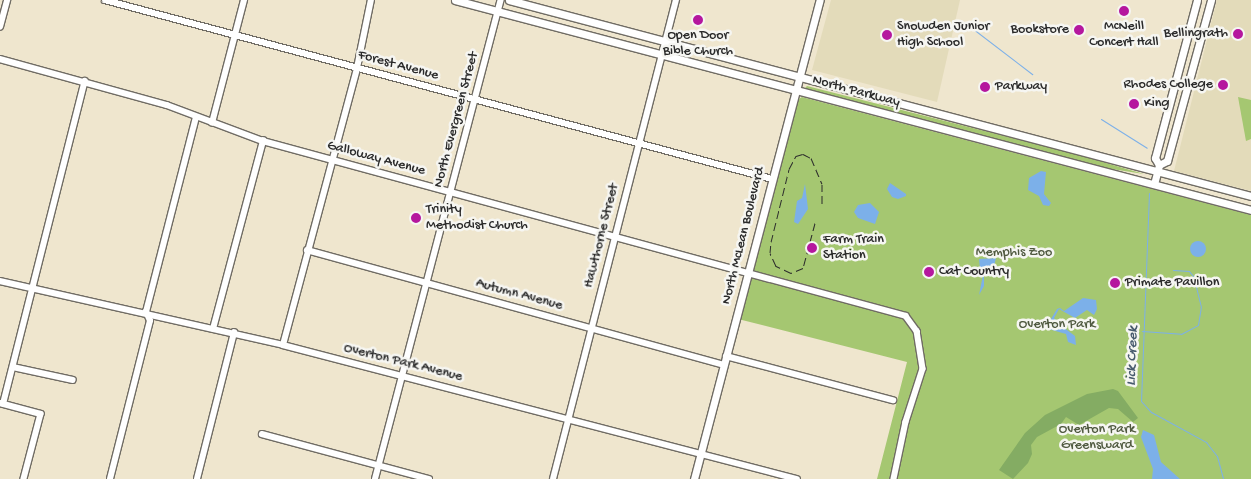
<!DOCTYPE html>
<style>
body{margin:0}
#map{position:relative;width:1251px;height:479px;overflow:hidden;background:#efe6ce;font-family:"Gochi Hand",sans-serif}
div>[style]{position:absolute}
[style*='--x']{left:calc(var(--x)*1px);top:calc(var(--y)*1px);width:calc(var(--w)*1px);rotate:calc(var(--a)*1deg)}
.built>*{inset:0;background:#e3dbba}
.green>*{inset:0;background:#a5c771}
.forest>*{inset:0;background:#84ac63}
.water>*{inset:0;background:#7cb0e9}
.round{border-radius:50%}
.stream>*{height:1px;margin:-0.5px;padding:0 0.5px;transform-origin:0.5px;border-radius:0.5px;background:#7cb0e9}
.roads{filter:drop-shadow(1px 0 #706c64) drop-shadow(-1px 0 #706c64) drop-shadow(0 1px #706c64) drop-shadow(0 -1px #706c64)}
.minor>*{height:5.5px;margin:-2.75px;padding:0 2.75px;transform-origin:2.75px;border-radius:2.75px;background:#fff}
.major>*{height:7px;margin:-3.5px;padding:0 3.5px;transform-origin:3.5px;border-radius:3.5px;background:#fff}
.rail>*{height:1px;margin-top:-0.5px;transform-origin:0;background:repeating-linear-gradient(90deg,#2b2b2b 0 8px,transparent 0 12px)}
.dots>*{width:14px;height:14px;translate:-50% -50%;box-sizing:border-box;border:2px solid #f6f6f2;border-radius:50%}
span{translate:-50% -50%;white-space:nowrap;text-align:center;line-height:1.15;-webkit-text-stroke:5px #f6f6f2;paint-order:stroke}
.poi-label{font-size:14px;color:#2b2b2b}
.left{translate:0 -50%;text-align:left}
.right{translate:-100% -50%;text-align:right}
.street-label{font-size:14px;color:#2b2b2b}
.park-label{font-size:14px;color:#505a40}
.water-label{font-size:15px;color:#475a6e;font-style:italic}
</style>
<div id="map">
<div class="built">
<i style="clip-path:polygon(831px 0,960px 0,937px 102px,812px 70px)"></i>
<i style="clip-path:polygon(1217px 0,1251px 0,1251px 191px,1174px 171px)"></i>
</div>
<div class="green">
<i style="clip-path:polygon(807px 86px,1075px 154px,1144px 174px,1105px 168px,804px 89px)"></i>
<i style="clip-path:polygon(802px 97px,1251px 215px,1251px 479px,877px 479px,907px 362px,738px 319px,797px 100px)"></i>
<i style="clip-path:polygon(1238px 97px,1251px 100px,1251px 139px,1246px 141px)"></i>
</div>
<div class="forest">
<i style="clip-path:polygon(1113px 389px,1118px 391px,1138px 418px,1133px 422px,1118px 409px,1109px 408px,1079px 425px,1066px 417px,1061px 424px,1037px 437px,1031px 445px,1032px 454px,1028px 463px,1013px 479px,999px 470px,1025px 433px,1045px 415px,1087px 394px)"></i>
</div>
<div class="water">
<i style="clip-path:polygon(1041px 171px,1046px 172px,1044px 194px,1051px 203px,1049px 206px,1043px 205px,1039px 196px,1028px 190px,1029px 178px)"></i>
<i style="clip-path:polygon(890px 183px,906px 194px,906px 196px,898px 199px,892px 197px,887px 189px)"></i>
<i style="clip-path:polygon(805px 184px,808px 209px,798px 224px,794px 222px,797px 201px,802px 198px)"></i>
<i style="clip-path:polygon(870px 203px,879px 212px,875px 224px,858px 218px,854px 212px,858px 205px)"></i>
<i class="round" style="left:1190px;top:241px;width:16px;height:16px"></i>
<i style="clip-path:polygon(996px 258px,993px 270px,984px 275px,984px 286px,979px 295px,984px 270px,980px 269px,979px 259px)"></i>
<i style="clip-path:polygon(1083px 298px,1096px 300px,1097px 309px,1094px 315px,1087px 310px,1075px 318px,1059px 309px,1054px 318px,1057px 321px,1046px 322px,1051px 319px,1057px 309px,1060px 308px,1064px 311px)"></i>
<i style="clip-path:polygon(1059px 324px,1075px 336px,1076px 345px,1068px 342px,1066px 334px,1045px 328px)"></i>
<i style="clip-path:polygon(1143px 430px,1154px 435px,1161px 462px,1180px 479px,1152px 479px,1153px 469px,1141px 437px)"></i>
</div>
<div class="stream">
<i style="--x:964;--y:22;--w:86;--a:37.4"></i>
<i style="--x:1101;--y:119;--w:54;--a:32.2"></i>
<i style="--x:1149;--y:193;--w:208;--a:92.2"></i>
<i style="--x:1141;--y:401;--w:15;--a:48"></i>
<i style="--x:1151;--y:412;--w:63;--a:28.6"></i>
<i style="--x:1206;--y:442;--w:18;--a:52"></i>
<i style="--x:1217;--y:456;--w:24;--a:75"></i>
<i style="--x:1142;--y:331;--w:39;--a:4"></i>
<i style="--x:1181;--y:334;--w:19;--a:-28"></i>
<i style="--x:1198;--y:325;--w:18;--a:-81"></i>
<i style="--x:1201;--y:307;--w:32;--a:-104"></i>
<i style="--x:1193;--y:276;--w:6;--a:-129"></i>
<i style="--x:1189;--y:271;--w:16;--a:-176"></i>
</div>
<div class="roads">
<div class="minor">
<i style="--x:105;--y:0;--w:691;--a:15.02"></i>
<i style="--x:0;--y:27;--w:28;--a:-75"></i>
<i style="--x:0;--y:59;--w:173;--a:15.4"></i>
<i style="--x:167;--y:105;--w:103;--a:20.6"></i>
<i style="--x:263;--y:141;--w:666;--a:15.22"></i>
<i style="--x:906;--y:316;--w:19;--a:54"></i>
<i style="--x:917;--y:331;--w:38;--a:81"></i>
<i style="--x:923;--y:369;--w:56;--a:107.8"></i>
<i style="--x:906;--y:422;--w:58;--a:101.9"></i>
<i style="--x:212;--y:123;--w:127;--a:-75.4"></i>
<i style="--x:307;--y:250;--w:433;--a:15.4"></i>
<i style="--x:0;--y:281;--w:290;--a:12.7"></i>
<i style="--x:283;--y:345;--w:531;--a:14.61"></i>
<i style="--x:213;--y:329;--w:195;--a:-75.1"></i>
<i style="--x:283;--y:345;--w:287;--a:-75"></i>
<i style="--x:357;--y:68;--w:69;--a:-78.4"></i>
<i style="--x:726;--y:356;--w:173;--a:14.8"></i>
<i style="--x:13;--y:367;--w:61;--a:12.2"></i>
<i style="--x:0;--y:403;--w:42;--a:15"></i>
<i style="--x:41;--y:414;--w:67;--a:104.7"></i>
<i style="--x:3;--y:404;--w:333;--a:-75.8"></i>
<i style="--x:262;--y:434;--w:173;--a:15.1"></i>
<i style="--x:110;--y:479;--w:163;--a:-75.8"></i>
<i style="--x:150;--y:321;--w:10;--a:-114"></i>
<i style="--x:146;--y:312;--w:201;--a:-75.6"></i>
<i style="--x:197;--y:479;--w:151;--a:-75.8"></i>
<i style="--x:375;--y:479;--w:495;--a:-75.3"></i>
<i style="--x:553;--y:479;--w:495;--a:-75.6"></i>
</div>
<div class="major">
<i style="--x:455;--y:0;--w:823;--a:14.78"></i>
<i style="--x:509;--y:0;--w:767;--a:14.8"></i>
<i style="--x:1159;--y:165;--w:9;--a:-27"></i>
<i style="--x:1167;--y:161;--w:167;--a:-74.7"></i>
<i style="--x:1154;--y:184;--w:20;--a:-75"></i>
<i style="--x:1159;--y:165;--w:8;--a:-120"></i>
<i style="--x:1155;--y:158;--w:163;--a:-75.1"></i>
<i style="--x:694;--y:479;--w:495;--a:-75.3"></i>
</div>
</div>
<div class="rail">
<i style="--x:815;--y:223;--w:47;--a:104.9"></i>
<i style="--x:803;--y:268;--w:13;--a:157"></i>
<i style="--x:791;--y:273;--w:17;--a:-155"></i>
<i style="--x:776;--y:266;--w:14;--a:-115"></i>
<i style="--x:770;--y:253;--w:11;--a:-85"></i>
<i style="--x:771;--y:242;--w:75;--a:-76.1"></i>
<i style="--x:789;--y:169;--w:15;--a:-62"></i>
<i style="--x:796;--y:156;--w:7;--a:-16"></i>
<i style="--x:803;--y:154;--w:9;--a:27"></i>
<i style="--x:811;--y:158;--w:28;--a:67"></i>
<i style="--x:822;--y:184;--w:20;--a:90"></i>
</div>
<div class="dots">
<i style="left:1124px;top:11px;background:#b5179e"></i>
<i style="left:698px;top:20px;background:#b5179e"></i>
<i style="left:1079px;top:30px;background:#b5179e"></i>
<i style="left:1238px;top:34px;background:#b5179e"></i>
<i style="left:887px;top:35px;background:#b5179e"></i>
<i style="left:1223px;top:85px;background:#b5179e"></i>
<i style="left:985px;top:87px;background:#b5179e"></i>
<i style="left:1134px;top:104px;background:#b5179e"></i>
<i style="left:416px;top:218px;background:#b5179e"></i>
<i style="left:812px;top:248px;background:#b5179e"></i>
<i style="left:929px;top:272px;background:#b5179e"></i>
<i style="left:1115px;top:283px;background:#b5179e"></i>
</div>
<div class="poi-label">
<span class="left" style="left:897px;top:35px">Snowden Junior<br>High School</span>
<span style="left:1124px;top:35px">McNeill<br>Concert Hall</span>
<span class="right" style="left:1069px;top:30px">Bookstore</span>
<span class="right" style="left:1228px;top:34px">Bellingrath</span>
<span style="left:698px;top:44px">Open Door<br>Bible Church</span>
<span class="right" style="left:1213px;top:85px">Rhodes College</span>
<span class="left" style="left:995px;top:87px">Parkway</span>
<span class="left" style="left:1144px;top:104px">King</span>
<span class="left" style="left:426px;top:218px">Trinity<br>Methodist Church</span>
<span class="left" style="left:823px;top:248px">Farm Train<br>Station</span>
<span class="left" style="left:939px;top:272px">Cat Country</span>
<span class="left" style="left:1125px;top:283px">Primate Pavillon</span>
</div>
<div class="street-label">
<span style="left:398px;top:66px;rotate:15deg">Forest Avenue</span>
<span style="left:856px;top:92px;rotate:15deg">North Parkway</span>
<span style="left:457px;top:120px;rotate:-75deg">North Evergreen Street</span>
<span style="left:376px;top:159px;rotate:15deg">Galloway Avenue</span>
<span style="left:602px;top:236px;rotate:-76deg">Hawthorne Street</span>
<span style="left:744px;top:236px;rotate:-76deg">North McLean Boulevard</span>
<span style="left:519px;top:295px;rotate:15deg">Autumn Avenue</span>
<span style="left:403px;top:363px;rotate:14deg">Overton Park Avenue</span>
</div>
<div class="park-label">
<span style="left:1014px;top:253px">Memphis Zoo</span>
<span style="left:1057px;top:325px">Overton Park</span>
<span style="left:1097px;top:438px">Overton Park<br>Greensward</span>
</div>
<div class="water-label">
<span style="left:1133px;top:356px;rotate:-88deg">Lick Creek</span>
</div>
</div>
